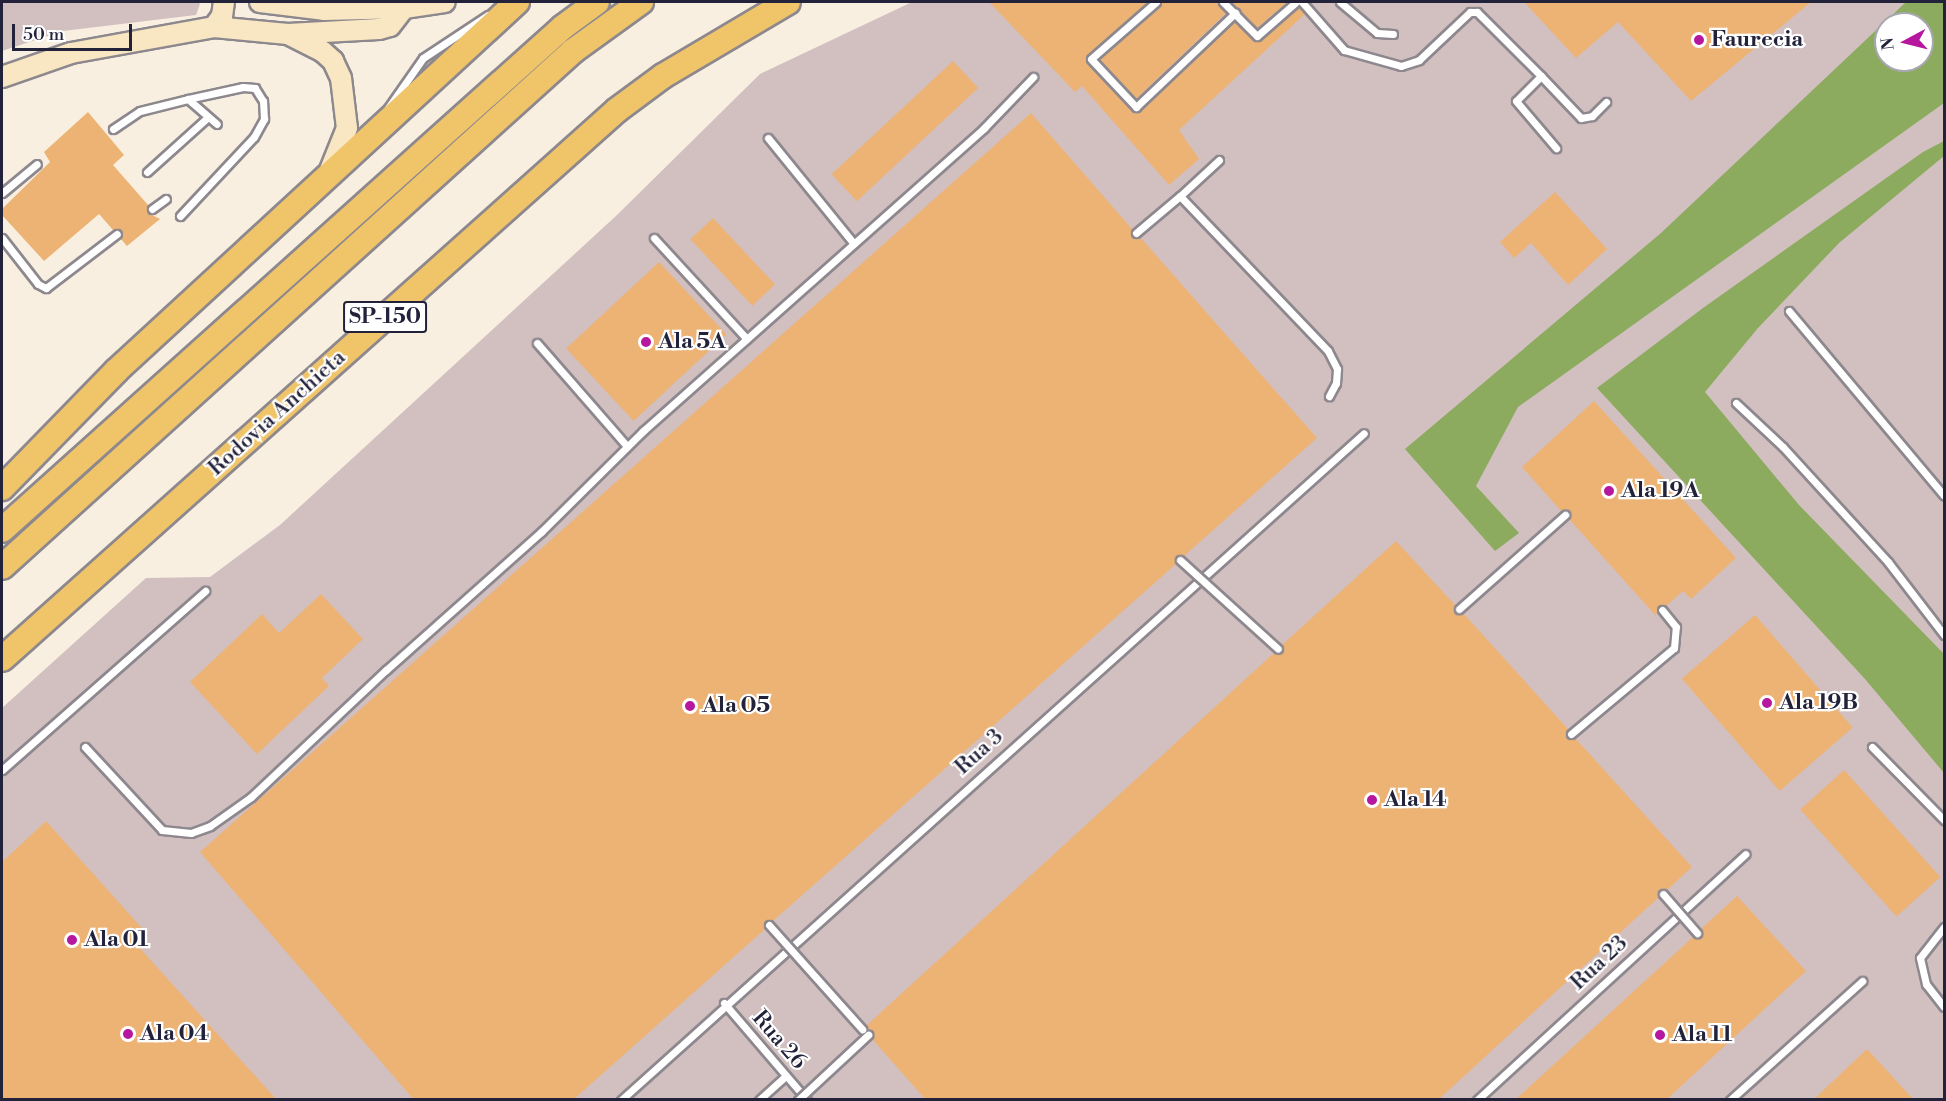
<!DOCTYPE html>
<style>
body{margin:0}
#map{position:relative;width:1946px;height:1101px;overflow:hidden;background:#f8efe0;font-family:"Libre Bodoni",serif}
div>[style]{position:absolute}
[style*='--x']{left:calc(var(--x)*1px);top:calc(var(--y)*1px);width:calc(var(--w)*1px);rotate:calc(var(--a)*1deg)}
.industrial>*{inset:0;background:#d2bfc0}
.forest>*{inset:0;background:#8cab5f}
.building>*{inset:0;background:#ecb375;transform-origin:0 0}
.roads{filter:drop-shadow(2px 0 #8d888e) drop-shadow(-2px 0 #8d888e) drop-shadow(0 2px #8d888e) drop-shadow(0 -2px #8d888e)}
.service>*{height:7px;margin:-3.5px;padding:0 3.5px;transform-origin:3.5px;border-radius:3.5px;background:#fff}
.secondary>*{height:20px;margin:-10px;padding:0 10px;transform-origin:10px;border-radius:10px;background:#f9e7c3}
.motorway>*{height:24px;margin:-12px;padding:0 12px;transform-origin:12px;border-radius:12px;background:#f0c469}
.bridges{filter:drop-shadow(2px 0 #8d888e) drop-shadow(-2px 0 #8d888e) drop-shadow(0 2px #8d888e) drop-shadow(0 -2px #8d888e)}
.service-bridge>*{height:7px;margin:-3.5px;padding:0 3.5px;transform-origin:3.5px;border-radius:3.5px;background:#fff}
.dots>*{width:16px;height:16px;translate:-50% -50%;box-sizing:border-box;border:3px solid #fff;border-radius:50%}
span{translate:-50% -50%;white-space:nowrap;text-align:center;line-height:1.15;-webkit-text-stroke:4.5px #fff;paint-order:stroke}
.shield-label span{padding:2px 4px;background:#fff;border:2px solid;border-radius:4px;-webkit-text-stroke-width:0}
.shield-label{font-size:21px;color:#22223b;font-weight:700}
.poi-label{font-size:22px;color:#22223b;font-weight:700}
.left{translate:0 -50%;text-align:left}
.street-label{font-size:22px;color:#22223b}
.frame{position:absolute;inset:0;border:3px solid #22223b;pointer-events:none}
.north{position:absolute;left:1874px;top:12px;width:60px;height:60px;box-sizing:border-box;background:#fff;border:2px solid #a7a7b1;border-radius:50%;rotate:263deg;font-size:16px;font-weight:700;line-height:24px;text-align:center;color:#22223b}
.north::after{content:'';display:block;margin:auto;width:21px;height:27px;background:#b5179e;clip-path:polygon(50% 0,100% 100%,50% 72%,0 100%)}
.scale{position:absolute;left:12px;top:24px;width:120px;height:27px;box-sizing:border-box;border:3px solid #22223b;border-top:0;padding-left:8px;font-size:18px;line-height:21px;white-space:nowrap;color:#22223b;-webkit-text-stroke:4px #fff;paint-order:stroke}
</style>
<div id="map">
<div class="industrial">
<i style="clip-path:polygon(2px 2px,198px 2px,200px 4px,196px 15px,63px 31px,2px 51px)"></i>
<i style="clip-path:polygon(evenodd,912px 2px,1944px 2px,1944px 1099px,2px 1099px,2px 708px,146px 578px,210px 577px,280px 525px,617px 215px,760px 74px,912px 2px,1886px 24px,1922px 24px,1922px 60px,1886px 60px,1886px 24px)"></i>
</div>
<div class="forest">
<i style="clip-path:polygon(evenodd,1906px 2px,1944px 2px,1944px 103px,1518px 407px,1476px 486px,1519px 533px,1495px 551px,1405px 449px,1661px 233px,1906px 2px,1886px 24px,1922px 24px,1922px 60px,1886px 60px,1886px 24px)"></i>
<i style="clip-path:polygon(1944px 141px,1944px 156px,1839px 243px,1758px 328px,1705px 392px,1799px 505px,1944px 654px,1944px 773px,1865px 679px,1597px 388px,1703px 308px,1923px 152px)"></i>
</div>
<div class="building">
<i style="clip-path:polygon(989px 2px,1148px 2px,1086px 58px,1135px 112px,1234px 21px,1258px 42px,1299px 7px,1305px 14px,1179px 130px,1199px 159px,1169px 185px,1082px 86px,1075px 92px)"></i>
<i style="clip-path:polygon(1162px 2px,1217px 2px,1226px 13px,1136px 99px,1099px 59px)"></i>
<i style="clip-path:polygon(1230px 2px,1288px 2px,1257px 28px)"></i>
<i style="clip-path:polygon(1524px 2px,1811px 2px,1691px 101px,1618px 22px,1576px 58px)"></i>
<i style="left:953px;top:61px;width:37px;height:166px;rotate:47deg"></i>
<i style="clip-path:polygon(88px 112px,124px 155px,113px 165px,148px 205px,148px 213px,160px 219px,127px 246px,120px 238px,121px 230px,113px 230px,99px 214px,44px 261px,2px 215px,2px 209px,50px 162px,44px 152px)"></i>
<i style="clip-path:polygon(1031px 113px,1132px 229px,1132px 237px,1140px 237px,1317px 438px,1184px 556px,1176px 556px,1176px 564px,773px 921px,766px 920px,765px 929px,573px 1100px,414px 1100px,200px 852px)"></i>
<i style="clip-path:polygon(1555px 192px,1607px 249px,1568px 285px,1531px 243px,1514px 258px,1500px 242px)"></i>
<i style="left:713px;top:218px;width:91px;height:31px;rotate:47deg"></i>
<i style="left:659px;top:262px;width:99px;height:127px;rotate:47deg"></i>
<i style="clip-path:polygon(1594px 401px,1736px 558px,1691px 599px,1683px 591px,1666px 606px,1658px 606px,1656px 616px,1569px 519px,1569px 511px,1561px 511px,1522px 467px)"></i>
<i style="clip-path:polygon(1396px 541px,1455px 605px,1455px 613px,1463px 613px,1568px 729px,1567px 738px,1575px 738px,1692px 867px,1667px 890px,1659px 890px,1659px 897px,1438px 1100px,926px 1100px,872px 1039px,873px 1033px,866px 1026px,1274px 653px,1282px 653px,1282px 645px)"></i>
<i style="clip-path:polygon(321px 594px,363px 639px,322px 678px,329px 686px,257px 754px,190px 682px,262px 614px,279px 633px)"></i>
<i style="left:1755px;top:615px;width:149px;height:97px;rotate:49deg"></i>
<i style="left:1844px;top:770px;width:144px;height:59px;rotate:48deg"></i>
<i style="clip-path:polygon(46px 821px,148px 935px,137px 945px,277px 1100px,2px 1100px,2px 862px)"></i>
<i style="clip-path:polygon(1737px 896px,1806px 971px,1666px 1100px,1515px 1100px,1693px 937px,1701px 937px,1701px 929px)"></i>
<i style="clip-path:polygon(1867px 1049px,1914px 1100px,1813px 1100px)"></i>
</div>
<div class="roads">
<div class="service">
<i style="--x:1156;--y:2;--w:86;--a:138.8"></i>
<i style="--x:1091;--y:59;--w:66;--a:46.8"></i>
<i style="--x:1136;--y:107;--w:137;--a:-43.5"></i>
<i style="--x:1223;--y:2;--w:48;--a:45"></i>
<i style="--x:1257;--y:36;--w:52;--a:-41.1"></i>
<i style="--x:1302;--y:2;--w:64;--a:48.8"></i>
<i style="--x:1344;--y:50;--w:59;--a:15.7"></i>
<i style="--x:1401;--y:66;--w:19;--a:-18"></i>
<i style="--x:1419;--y:60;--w:70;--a:-43.3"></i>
<i style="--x:1470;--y:12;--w:7;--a:0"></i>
<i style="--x:1477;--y:12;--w:91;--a:45"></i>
<i style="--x:1541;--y:76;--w:35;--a:135"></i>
<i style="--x:1516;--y:101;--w:62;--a:49.6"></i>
<i style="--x:1340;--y:2;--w:48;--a:40"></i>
<i style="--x:1377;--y:33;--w:16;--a:4"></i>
<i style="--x:1541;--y:76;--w:58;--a:46.4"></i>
<i style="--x:1581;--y:118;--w:11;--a:-10"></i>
<i style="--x:1592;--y:116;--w:20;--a:-45"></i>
<i style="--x:388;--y:108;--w:61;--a:-55"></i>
<i style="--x:423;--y:58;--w:78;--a:-33.5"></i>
<i style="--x:113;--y:129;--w:32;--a:-34"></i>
<i style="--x:140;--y:111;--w:49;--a:-14"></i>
<i style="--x:188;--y:99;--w:38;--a:41"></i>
<i style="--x:768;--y:138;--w:136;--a:50.9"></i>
<i style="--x:147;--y:172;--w:82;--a:-42"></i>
<i style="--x:2;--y:193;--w:45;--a:-39.6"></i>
<i style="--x:1180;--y:196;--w:53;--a:-42.7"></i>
<i style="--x:152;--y:209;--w:17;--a:-36"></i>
<i style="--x:180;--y:216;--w:108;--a:-46.9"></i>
<i style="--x:254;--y:137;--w:21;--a:-61"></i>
<i style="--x:264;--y:119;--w:18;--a:-93"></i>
<i style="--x:263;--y:101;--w:15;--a:-122"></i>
<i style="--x:255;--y:88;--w:12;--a:-175"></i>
<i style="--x:243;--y:87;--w:56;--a:167.7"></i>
<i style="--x:1136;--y:233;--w:57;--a:-40.1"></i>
<i style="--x:1180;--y:196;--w:214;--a:46.3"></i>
<i style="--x:1328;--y:351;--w:20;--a:63"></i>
<i style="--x:1337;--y:369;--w:14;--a:94"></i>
<i style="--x:1336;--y:383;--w:15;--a:118"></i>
<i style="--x:2;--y:238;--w:58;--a:52"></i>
<i style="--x:38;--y:284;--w:9;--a:27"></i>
<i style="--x:46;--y:288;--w:89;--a:-37.3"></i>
<i style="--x:654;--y:238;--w:137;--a:47.4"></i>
<i style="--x:1789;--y:311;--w:241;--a:50"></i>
<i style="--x:537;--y:343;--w:137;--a:48.9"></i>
<i style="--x:1736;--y:403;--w:64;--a:43.1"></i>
<i style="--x:1783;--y:447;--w:156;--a:47.6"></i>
<i style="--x:1888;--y:562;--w:92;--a:52.5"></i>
<i style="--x:1459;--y:609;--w:142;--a:-41.6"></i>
<i style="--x:1571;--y:734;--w:134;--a:-39.9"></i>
<i style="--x:1674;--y:648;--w:21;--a:-85"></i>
<i style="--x:1676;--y:627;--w:22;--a:-129"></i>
<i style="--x:85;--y:747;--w:113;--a:47.1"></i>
<i style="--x:162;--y:830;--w:29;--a:6"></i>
<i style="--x:191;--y:833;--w:20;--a:-20"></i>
<i style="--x:210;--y:826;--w:50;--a:-35.3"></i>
<i style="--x:251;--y:797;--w:185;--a:-43.3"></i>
<i style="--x:386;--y:670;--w:208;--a:-41.7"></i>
<i style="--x:541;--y:532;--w:144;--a:-44.7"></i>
<i style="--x:643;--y:431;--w:456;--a:-41.6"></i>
<i style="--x:984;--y:128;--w:71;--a:-46.1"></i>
<i style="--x:1872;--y:747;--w:103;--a:45.4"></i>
<i style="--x:2;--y:770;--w:271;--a:-41.4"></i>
<i style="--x:1944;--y:927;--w:39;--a:128"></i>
<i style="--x:1920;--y:958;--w:27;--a:77"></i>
<i style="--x:1926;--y:984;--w:29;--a:52"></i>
<i style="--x:724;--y:1003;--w:128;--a:49.4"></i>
<i style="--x:621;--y:1100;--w:998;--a:-41.91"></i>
<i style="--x:759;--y:1100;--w:36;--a:-42"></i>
<i style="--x:1477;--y:1100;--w:364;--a:-42.5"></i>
<i style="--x:1730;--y:1100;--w:178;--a:-42"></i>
</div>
<div class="secondary">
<i style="--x:260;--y:2;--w:64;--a:7.1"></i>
<i style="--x:324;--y:10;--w:80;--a:-1.4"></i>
<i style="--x:404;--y:8;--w:41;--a:-8.3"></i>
<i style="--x:214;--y:27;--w:14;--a:-54"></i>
<i style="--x:222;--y:16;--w:14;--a:-82"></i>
<i style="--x:290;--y:35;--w:36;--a:27"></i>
<i style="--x:322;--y:51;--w:15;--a:42"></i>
<i style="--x:333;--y:61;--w:19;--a:65"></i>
<i style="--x:341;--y:78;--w:50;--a:83.2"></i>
<i style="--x:347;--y:128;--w:45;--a:112"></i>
<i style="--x:2;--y:77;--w:73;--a:-19.2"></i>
<i style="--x:71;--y:53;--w:145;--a:-10.3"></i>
<i style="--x:214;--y:27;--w:74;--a:5.4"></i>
<i style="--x:288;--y:34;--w:91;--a:-3.1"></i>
<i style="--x:379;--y:29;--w:11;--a:-15"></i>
<i style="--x:390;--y:26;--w:23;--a:-52"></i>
</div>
<div class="motorway">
<i style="--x:2;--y:488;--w:163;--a:-45.7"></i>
<i style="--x:116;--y:371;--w:545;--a:-42.62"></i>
<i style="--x:2;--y:530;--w:753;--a:-41.88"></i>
<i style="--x:563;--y:27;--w:42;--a:-36.3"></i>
<i style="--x:2;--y:567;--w:770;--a:-42.1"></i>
<i style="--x:573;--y:51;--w:84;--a:-35.8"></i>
<i style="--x:2;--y:659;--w:824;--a:-41.75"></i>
<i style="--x:617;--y:110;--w:57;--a:-36.5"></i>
<i style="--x:663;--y:76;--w:145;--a:-30.6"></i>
</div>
</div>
<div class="bridges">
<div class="service-bridge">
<i style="--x:1180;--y:560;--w:132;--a:42.2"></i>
<i style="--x:1663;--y:894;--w:52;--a:48.9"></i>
<i style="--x:769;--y:925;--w:140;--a:48.2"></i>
<i style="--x:798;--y:1100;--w:96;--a:-42.9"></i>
</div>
</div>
<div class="dots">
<i style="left:1699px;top:40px;background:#b5179e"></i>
<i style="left:646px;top:342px;background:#b5179e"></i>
<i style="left:1609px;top:491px;background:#b5179e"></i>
<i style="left:1767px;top:703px;background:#b5179e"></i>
<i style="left:690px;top:706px;background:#b5179e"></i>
<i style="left:1372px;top:800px;background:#b5179e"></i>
<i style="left:72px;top:940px;background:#b5179e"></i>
<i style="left:128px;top:1034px;background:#b5179e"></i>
<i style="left:1660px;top:1035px;background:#b5179e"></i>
</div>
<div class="shield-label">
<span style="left:385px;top:317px">SP-150</span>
</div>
<div class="poi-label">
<span class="left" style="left:1711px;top:40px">Faurecia</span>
<span class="left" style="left:658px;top:342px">Ala 5A</span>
<span class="left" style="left:1621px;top:491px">Ala 19A</span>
<span class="left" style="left:1779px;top:703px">Ala 19B</span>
<span class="left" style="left:702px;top:706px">Ala 05</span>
<span class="left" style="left:1384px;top:800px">Ala 14</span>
<span class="left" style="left:84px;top:940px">Ala 01</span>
<span class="left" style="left:140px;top:1034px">Ala 04</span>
<span class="left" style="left:1672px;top:1035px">Ala 11</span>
</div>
<div class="street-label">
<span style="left:277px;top:413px;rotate:-42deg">Rodovia Anchieta</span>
<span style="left:979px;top:752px;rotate:-42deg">Rua 3</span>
<span style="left:1599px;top:963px;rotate:-43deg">Rua 23</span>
<span style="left:779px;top:1040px;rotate:49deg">Rua 26</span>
</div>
<div class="frame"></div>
<div class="north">N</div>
<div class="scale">50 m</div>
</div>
